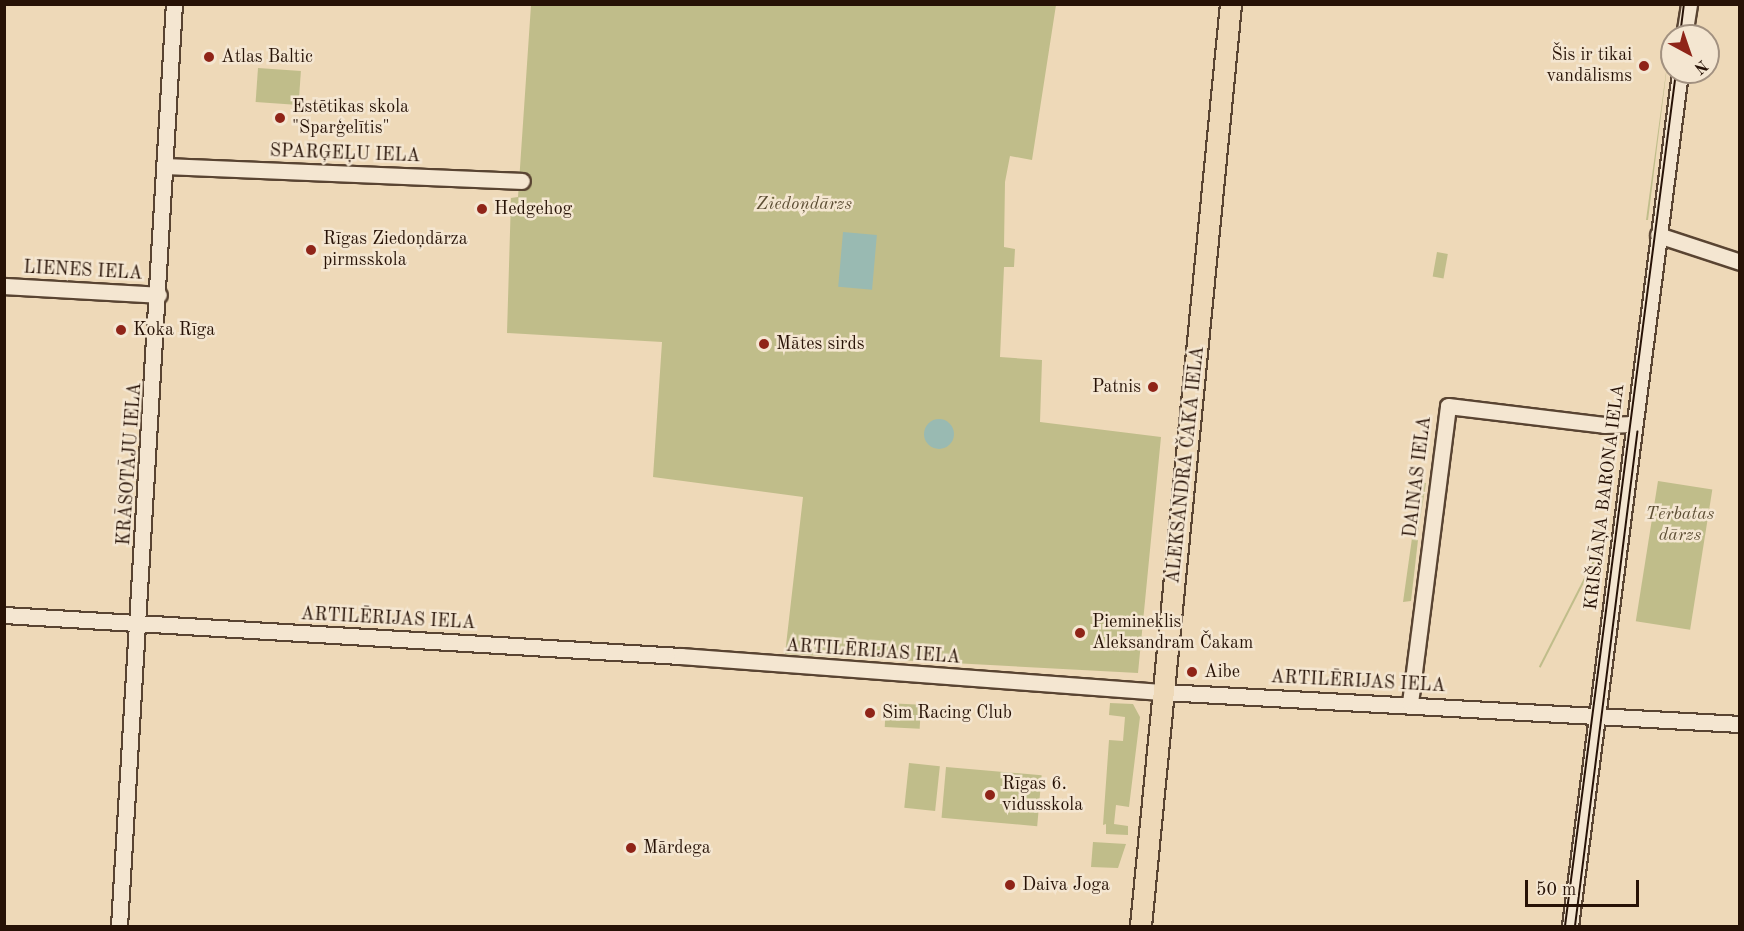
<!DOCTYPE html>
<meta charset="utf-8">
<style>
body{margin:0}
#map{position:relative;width:1744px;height:931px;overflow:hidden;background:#eed9b8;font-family:"Old Standard TT",serif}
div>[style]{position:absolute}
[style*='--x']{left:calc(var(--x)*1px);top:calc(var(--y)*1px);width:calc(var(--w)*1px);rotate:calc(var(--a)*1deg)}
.green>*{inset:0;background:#c0bd8a;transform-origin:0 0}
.water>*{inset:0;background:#99bab2;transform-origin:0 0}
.round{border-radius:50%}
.roads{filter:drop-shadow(2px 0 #594432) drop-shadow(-2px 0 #594432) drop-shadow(0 2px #594432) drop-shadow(0 -2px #594432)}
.minor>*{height:15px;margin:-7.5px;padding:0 7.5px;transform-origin:7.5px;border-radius:7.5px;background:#f4e6d1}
.major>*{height:20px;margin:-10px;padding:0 10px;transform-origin:10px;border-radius:10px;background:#eed9b8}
.tram>*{height:1.5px;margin:-0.75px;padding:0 0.75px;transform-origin:0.75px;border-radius:0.75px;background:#271206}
.dots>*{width:16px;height:16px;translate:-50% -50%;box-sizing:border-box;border:3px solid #f4e6d1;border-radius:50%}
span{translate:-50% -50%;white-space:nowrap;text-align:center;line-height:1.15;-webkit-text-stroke:5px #f4e6d1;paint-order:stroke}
.poi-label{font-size:18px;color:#271206}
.right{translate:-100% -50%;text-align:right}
.left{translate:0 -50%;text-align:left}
.street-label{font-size:18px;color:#271206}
.park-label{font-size:18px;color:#5d4e34;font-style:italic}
.frame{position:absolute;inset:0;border:6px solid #271206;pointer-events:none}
.north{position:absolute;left:1660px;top:24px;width:60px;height:60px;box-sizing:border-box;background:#f4e6d1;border:2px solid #a29180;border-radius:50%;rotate:140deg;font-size:16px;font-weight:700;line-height:24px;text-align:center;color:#271206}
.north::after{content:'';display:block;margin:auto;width:21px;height:27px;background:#8f2418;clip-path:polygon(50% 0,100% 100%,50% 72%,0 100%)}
.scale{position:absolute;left:1525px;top:880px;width:114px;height:27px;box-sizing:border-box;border:3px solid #271206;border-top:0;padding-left:8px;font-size:18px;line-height:21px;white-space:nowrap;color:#271206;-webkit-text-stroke:4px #f4e6d1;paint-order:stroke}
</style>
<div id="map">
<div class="green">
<i style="clip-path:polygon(531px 5px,1056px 5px,1032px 160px,1010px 156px,1005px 182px,1004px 247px,1015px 249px,1014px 267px,1004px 267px,1000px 357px,1042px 360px,1040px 422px,1161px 437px,1138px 673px,785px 654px,803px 497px,653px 477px,662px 342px,507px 333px,511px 198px,518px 197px)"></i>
<i style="clip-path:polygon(1670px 43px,1648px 220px,1646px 220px)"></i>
<i style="left:258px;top:68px;width:43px;height:34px;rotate:4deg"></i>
<i style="left:1437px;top:252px;width:11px;height:25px;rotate:10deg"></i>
<i style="left:1658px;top:481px;width:55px;height:142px;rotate:9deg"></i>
<i style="clip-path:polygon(1419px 482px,1426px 483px,1418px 533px,1413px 532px)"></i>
<i style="left:1606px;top:535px;width:2px;height:148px;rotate:27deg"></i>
<i style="clip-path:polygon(1412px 538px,1418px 540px,1411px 601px,1403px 602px)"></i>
<i style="left:886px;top:703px;width:35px;height:24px;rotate:3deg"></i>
<i style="clip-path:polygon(1110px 703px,1133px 704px,1140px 717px,1129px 807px,1116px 805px,1114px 824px,1128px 826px,1128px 835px,1106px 834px,1106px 824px,1103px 825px,1109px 740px,1123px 741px,1125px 717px,1109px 715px)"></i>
<i style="left:909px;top:763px;width:31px;height:45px;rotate:6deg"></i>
<i style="left:946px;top:767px;width:96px;height:51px;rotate:5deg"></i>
<i style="clip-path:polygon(1093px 842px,1126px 844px,1118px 868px,1091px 867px)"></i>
</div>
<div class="water">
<i style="left:843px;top:232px;width:34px;height:55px;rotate:5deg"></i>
<i class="round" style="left:924px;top:419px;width:30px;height:30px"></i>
</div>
<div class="roads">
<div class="minor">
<i style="--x:1684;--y:36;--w:32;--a:-81"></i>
<i style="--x:166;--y:166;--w:356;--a:2.4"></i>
<i style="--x:1658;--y:235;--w:86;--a:18.2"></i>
<i style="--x:4;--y:286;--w:155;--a:3.3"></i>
<i style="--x:4;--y:615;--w:678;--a:3.47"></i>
<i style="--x:681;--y:656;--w:484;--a:4.3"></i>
<i style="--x:1164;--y:692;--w:577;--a:3.18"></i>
<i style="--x:1410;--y:703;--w:299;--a:-82.7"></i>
<i style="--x:1448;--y:406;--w:157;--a:6.9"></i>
<i style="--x:1604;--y:425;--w:30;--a:-2"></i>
<i style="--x:119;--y:926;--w:924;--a:-86.59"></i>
<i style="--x:1570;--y:926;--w:861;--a:-82.66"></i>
</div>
<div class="major">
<i style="--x:1141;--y:926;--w:926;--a:-84.42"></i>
</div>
</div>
<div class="tram">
<i style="--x:1680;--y:36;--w:32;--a:-83"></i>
<i style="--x:1565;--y:926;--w:861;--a:-82.59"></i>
<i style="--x:1575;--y:926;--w:498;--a:-82.8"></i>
</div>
<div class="dots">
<i style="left:209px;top:57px;background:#8f2418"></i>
<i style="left:1644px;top:66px;background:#8f2418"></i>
<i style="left:280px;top:118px;background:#8f2418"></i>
<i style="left:482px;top:209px;background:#8f2418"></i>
<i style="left:311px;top:250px;background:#8f2418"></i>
<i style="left:121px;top:330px;background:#8f2418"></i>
<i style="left:764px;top:344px;background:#8f2418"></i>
<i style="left:1153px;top:387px;background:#8f2418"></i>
<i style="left:1080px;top:633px;background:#8f2418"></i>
<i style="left:1192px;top:672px;background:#8f2418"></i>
<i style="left:870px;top:713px;background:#8f2418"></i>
<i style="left:990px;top:795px;background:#8f2418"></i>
<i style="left:631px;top:848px;background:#8f2418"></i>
<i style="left:1010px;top:885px;background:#8f2418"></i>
</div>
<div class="poi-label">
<span class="right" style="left:1632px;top:66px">Šis ir tikai<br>vandālisms</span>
<span class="left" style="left:221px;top:57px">Atlas Baltic</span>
<span class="left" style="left:292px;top:118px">Estētikas skola<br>"Sparģelītis"</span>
<span class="left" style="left:494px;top:209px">Hedgehog</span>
<span class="left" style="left:323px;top:250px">Rīgas Ziedoņdārza<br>pirmsskola</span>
<span class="left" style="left:133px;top:330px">Koka Rīga</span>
<span class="left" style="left:776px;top:344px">Mātes sirds</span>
<span class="right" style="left:1141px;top:387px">Patnis</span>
<span class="left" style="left:1092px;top:633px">Piemineklis<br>Aleksandram Čakam</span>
<span class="left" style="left:1204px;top:672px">Aibe</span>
<span class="left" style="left:882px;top:713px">Sim Racing Club</span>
<span class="left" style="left:1002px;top:795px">Rīgas 6.<br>vidusskola</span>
<span class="left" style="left:643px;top:848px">Mārdega</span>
<span class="left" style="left:1022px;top:885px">Daiva Joga</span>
</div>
<div class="street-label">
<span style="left:345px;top:154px;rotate:2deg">SPARĢEĻU IELA</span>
<span style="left:83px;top:271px;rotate:3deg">LIENES IELA</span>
<span style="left:130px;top:464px;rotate:-86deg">KRĀSOTĀJU IELA</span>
<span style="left:1186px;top:465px;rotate:-84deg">ALEKSANDRA ČAKA IELA</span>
<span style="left:1418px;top:477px;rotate:-83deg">DAINAS IELA</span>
<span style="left:1605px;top:497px;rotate:-83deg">KRIŠJĀŅA BARONA IELA</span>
<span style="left:388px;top:619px;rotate:3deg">ARTILĒRIJAS IELA</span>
<span style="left:873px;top:652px;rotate:4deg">ARTILĒRIJAS IELA</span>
<span style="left:1358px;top:682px;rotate:3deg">ARTILĒRIJAS IELA</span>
</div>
<div class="park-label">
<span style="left:804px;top:204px">Ziedoņdārzs</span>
<span style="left:1680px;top:525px">Tērbatas<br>dārzs</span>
</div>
<div class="frame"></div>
<div class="north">N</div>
<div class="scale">50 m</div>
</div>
